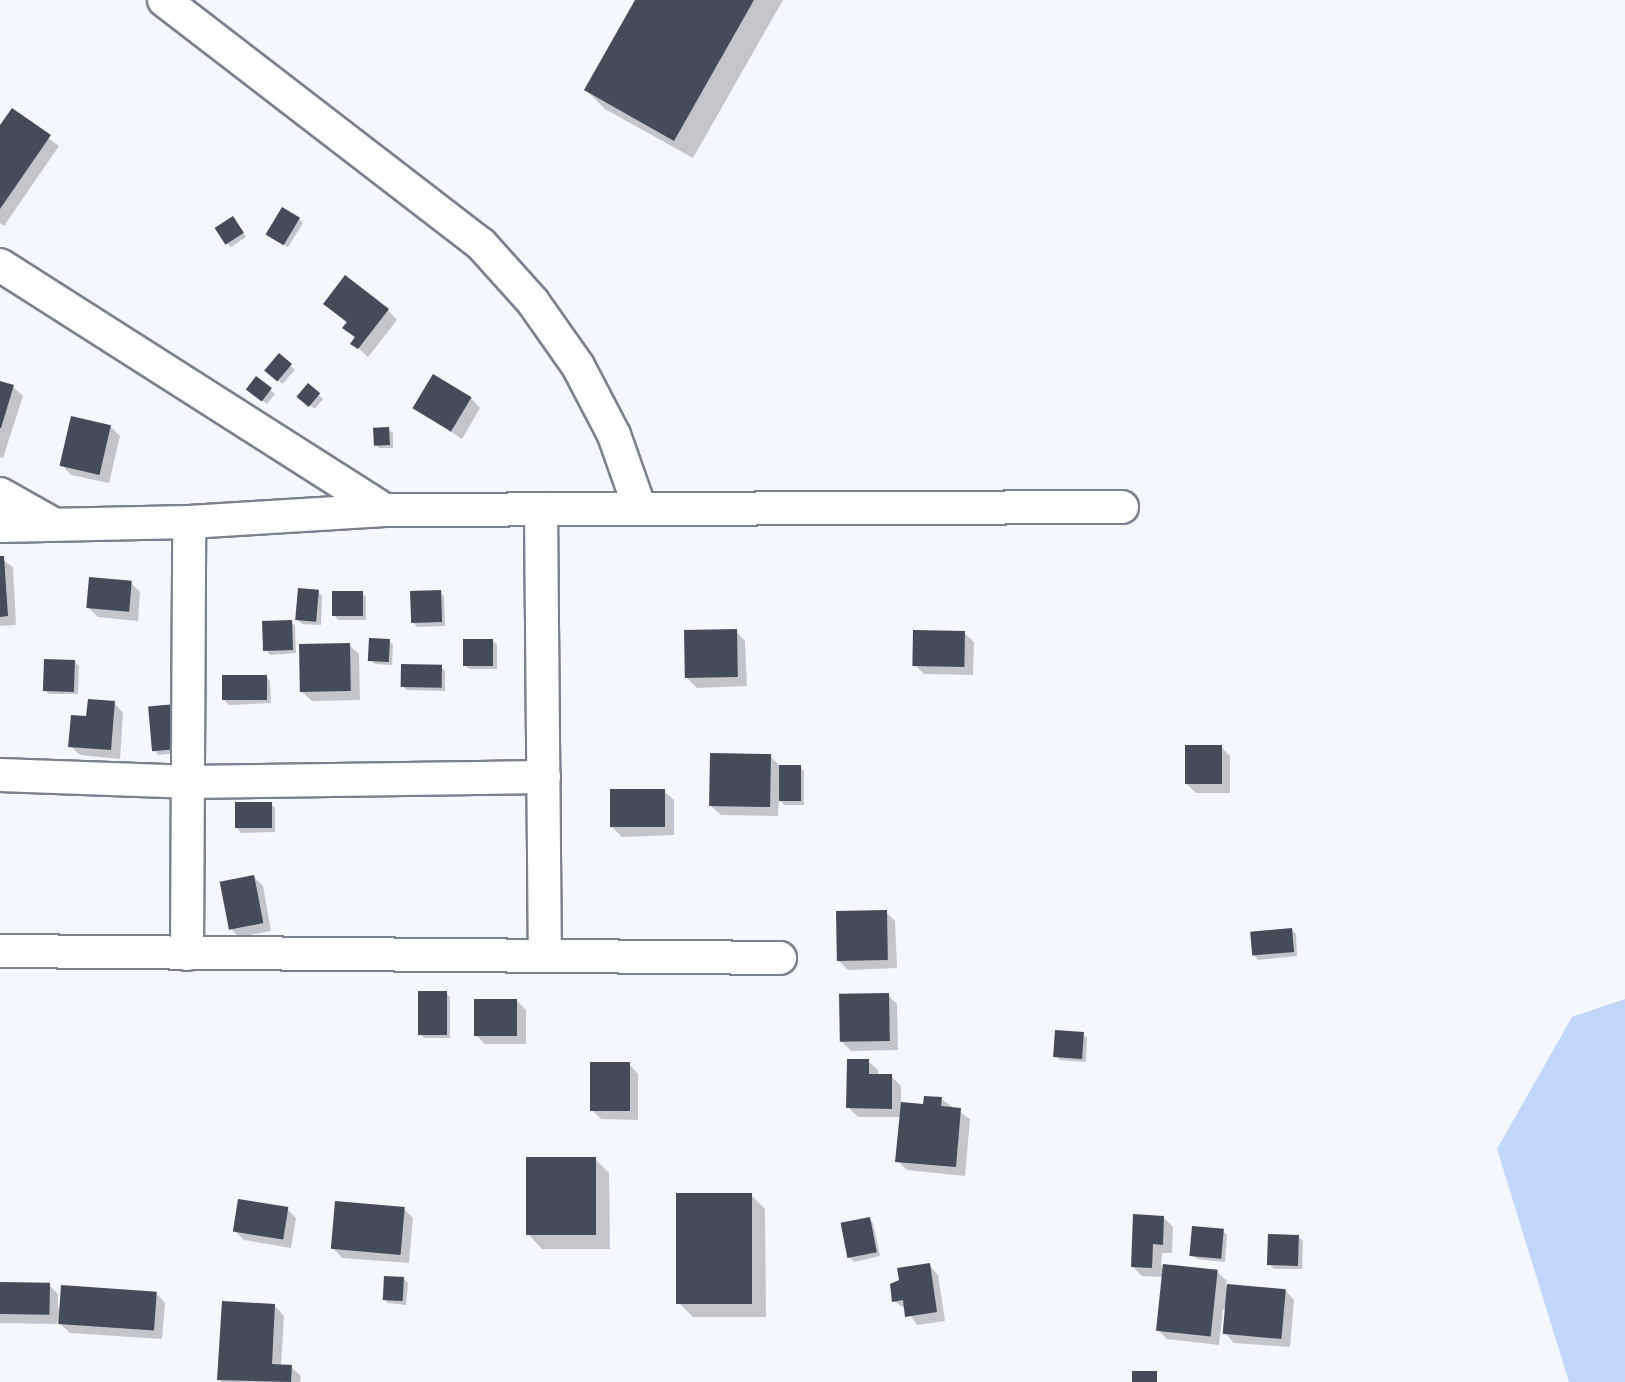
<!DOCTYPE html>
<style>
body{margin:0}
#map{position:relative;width:1625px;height:1382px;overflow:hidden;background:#f4f7fe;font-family:"Open Sans",sans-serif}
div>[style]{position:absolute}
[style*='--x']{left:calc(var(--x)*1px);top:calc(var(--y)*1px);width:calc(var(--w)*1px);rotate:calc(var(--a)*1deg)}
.green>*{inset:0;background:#c2d7fc}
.shadow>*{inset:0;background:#0003;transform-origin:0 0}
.building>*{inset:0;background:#454c59;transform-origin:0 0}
.roads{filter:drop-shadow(2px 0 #7a8290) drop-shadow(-2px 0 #7a8290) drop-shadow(0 2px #7a8290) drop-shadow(0 -2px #7a8290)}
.minor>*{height:32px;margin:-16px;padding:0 16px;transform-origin:16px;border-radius:16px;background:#fff}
span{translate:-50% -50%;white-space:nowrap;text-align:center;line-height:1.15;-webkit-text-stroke:8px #f4f7fe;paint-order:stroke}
</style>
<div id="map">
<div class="green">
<i style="clip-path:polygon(1625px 999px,1625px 1382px,1569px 1382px,1497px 1149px,1572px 1017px)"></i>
</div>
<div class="shadow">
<i style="clip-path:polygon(637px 0,783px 0,693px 158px,605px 109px,586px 90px)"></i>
<i style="clip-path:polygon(12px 111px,59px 146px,4px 226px,0 223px,0 129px)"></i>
<i style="clip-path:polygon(299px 219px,303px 223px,288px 247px,272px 237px)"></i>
<i style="clip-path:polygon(237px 223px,246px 237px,231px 247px,227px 243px)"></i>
<i style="clip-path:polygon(325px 304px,388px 310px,397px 320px,368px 357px,353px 343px,356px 339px,345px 328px,348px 324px)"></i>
<i style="left:279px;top:356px;width:21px;height:19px;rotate:41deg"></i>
<i style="clip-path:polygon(256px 378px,275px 394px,267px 404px,252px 393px)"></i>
<i style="clip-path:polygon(0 383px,13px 387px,23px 396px,3px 458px,0 457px)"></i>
<i style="left:308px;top:386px;width:20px;height:13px;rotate:41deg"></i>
<i style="clip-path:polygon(471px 398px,480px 408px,462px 439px,415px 408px)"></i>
<i style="clip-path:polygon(110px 426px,120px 436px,109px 483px,71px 475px,62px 465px)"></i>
<i style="clip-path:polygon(388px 429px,393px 433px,393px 448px,379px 448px,375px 444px)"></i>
<i style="clip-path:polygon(0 558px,13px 567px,16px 625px,0 626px)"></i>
<i style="clip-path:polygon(131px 583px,140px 592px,138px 621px,98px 617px,88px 607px)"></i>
<i style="clip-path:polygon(318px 592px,322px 596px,321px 625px,302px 624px,298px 620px)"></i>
<i style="clip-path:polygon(440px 592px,444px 596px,445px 626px,417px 627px,413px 622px)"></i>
<i style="clip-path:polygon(362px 593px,366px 597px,366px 620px,338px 620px,334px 615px)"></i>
<i style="clip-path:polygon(291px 622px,295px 626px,296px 653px,270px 655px,266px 650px)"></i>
<i style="clip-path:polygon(736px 631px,745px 641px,747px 686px,697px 688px,687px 678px)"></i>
<i style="clip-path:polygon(964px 633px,974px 642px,973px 675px,924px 674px,915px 665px)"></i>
<i style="clip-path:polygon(389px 641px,393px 645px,392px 665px,375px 664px,371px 660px)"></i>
<i style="clip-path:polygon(493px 641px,497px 645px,497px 669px,469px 669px,465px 665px)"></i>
<i style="clip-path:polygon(349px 645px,359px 654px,360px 700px,312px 701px,302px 692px)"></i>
<i style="clip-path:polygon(75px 662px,79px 666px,78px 694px,49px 694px,45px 690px)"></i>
<i style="clip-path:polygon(441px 667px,445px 671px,445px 691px,407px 690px,403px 686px)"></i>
<i style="clip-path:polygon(266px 677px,270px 681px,271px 703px,229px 705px,225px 701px)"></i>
<i style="clip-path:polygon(114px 703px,123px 713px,120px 759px,80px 755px,70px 746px,88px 719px)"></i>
<i style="clip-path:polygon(176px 706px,183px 752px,158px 755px,154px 750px)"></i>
<i style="clip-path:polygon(1221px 747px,1230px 756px,1230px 793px,1196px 793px,1187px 784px)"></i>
<i style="clip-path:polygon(770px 756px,781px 767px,800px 767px,804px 771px,804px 805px,784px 805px,779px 799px,778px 816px,721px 815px,711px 806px)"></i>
<i style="clip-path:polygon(664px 791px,674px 800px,674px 835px,622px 837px,612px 827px)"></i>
<i style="clip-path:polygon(271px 804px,275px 808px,275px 832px,241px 833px,237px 828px)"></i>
<i style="clip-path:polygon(254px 877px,263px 886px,271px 931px,239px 937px,229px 927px)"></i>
<i style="clip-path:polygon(886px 912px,895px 921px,897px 968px,848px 970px,839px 961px)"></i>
<i style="clip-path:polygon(1292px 930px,1296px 934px,1297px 956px,1258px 960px,1254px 955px)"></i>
<i style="clip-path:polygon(446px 993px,450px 997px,450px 1038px,424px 1038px,420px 1034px)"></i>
<i style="clip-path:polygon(888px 995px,897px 1004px,898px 1050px,851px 1051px,842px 1042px)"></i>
<i style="clip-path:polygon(517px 1001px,526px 1010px,526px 1044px,485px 1044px,476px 1035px)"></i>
<i style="clip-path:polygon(1083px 1034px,1087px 1038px,1086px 1062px,1060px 1060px,1056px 1056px)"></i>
<i style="clip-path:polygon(868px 1061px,878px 1070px,878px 1076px,891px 1076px,901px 1086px,901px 1104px,925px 1106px,941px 1099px,970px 1119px,965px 1176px,907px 1170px,898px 1161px,901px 1117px,858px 1117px,848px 1107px)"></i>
<i style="clip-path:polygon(629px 1064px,638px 1074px,638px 1120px,601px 1119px,592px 1110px)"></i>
<i style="clip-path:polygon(595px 1159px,609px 1173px,610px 1249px,542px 1249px,528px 1234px)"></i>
<i style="clip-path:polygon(751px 1195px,765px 1209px,766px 1317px,693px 1317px,679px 1303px)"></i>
<i style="clip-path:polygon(287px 1209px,296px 1218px,291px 1248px,244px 1240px,235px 1231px)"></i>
<i style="clip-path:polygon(404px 1209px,413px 1218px,409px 1263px,342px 1258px,333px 1248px)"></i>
<i style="clip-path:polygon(1164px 1218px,1173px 1227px,1172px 1253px,1162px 1253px,1161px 1265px,1217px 1272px,1227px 1281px,1226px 1286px,1285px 1290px,1294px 1300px,1290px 1347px,1234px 1343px,1225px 1333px,1227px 1309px,1223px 1309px,1219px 1345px,1167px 1339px,1158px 1330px,1164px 1277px,1142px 1276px,1133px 1267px)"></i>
<i style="clip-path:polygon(869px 1219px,873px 1223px,880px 1256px,854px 1262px,849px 1257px)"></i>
<i style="clip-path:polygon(1223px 1231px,1227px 1235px,1225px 1262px,1197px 1259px,1193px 1255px)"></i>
<i style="clip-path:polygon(1299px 1237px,1303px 1241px,1302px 1269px,1274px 1269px,1270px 1265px)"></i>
<i style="clip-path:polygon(929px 1265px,938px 1275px,945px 1321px,917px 1325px,907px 1310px,894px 1301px)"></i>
<i style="clip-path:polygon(404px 1279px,408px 1283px,406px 1305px,388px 1303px,384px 1299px)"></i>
<i style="clip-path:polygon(0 1284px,49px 1285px,58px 1294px,58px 1308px,156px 1293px,165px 1303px,162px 1339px,70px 1333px,57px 1321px,57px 1324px,0 1323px)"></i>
<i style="clip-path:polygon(275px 1306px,284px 1316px,281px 1366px,291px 1367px,301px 1376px,300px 1382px,222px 1382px,219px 1380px)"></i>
</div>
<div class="building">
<i style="clip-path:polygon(635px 0,754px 0,674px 141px,584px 90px)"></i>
<i style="clip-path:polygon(12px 108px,51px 135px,0 209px,0 125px)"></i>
<i style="left:282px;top:207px;width:21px;height:32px;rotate:31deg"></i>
<i style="left:233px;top:216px;width:20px;height:22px;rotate:57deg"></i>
<i style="clip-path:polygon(345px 275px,389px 309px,358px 349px,350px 344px,355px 337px,342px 328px,347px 322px,323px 304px)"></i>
<i style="left:279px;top:353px;width:17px;height:23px;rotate:40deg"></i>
<i style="left:433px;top:374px;width:45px;height:40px;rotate:31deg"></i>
<i style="left:256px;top:376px;width:20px;height:17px;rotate:37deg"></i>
<i style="clip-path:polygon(0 381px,14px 385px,1px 428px,0 428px)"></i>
<i style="left:308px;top:383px;width:16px;height:18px;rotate:40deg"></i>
<i style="left:71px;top:416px;width:41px;height:51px;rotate:13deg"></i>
<i style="left:389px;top:427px;width:18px;height:16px;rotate:87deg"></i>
<i style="clip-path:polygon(0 556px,4px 556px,8px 616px,0 617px)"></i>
<i style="left:89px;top:577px;width:43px;height:31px;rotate:5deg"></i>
<i style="left:298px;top:588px;width:21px;height:32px;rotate:5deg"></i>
<i style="left:441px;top:590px;width:32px;height:31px;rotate:88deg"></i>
<i style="left:332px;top:591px;width:31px;height:25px"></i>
<i style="left:292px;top:620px;width:30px;height:30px;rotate:88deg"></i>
<i style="left:737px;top:629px;width:48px;height:53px;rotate:89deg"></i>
<i style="left:913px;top:630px;width:52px;height:36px;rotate:1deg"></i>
<i style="left:369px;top:638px;width:21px;height:23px;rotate:3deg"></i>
<i style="left:463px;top:639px;width:30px;height:27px"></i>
<i style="left:350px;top:643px;width:48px;height:51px;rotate:89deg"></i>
<i style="left:44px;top:659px;width:31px;height:32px;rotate:2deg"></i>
<i style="left:401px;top:664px;width:41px;height:23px;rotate:1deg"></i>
<i style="left:267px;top:675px;width:25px;height:45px;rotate:90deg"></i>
<i style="clip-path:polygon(88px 699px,115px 701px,111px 750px,68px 747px,71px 715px,86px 716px)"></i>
<i style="left:176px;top:704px;width:45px;height:28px;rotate:85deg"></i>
<i style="left:1185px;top:745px;width:37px;height:39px"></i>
<i style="left:710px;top:753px;width:61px;height:53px;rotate:1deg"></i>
<i style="left:779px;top:765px;width:22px;height:36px"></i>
<i style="left:665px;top:789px;width:38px;height:55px;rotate:90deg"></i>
<i style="left:272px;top:802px;width:26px;height:37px;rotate:90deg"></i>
<i style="left:254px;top:875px;width:49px;height:35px;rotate:79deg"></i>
<i style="left:887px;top:910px;width:50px;height:51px;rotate:89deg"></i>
<i style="left:1292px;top:928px;width:24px;height:42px;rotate:85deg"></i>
<i style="left:418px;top:991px;width:29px;height:44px"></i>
<i style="left:889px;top:993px;width:48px;height:50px;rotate:89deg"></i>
<i style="left:474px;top:999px;width:43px;height:37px"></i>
<i style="left:1055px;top:1030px;width:29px;height:27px;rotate:4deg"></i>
<i style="clip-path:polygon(847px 1059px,869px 1059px,869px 1074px,892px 1074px,892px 1109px,846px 1108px)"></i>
<i style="left:590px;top:1062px;width:40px;height:49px"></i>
<i style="clip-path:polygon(924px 1096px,942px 1097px,941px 1106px,961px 1108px,956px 1167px,895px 1162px,901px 1102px,923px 1104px)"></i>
<i style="left:526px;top:1157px;width:70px;height:78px"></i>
<i style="left:676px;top:1193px;width:76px;height:111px"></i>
<i style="left:238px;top:1199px;width:51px;height:33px;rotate:9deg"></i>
<i style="left:335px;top:1201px;width:70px;height:48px;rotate:5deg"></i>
<i style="clip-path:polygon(1133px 1214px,1164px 1216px,1163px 1245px,1153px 1244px,1152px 1268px,1131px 1267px)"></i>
<i style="left:870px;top:1217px;width:36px;height:30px;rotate:79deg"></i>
<i style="left:1192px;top:1226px;width:32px;height:30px;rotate:5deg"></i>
<i style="left:1268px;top:1234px;width:31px;height:31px;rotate:2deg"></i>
<i style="clip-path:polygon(930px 1263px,937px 1312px,905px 1317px,903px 1300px,892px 1302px,890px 1284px,899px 1280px,897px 1268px)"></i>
<i style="left:1163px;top:1264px;width:55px;height:67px;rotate:6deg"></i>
<i style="left:384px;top:1276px;width:20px;height:24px;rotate:3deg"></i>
<i style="left:0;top:1282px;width:50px;height:32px;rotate:1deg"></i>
<i style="left:1227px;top:1284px;width:59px;height:50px;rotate:5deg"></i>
<i style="left:61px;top:1285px;width:96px;height:39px;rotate:4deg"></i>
<i style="clip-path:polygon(222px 1301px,275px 1304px,272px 1364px,292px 1365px,291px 1382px,217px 1380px)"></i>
<i style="left:1132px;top:1371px;width:25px;height:11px"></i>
</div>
<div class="roads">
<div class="minor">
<i style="--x:164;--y:0;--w:400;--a:37.6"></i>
<i style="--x:481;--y:244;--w:78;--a:48.1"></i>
<i style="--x:533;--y:302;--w:78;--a:54.9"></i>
<i style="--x:578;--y:366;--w:78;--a:62.4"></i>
<i style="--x:614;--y:435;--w:78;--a:70.6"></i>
<i style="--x:0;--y:265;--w:456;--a:32.5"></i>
<i style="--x:0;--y:494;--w:61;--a:29.5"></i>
<i style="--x:541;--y:509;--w:447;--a:89.5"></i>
<i style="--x:0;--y:526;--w:189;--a:-1.2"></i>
<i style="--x:189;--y:522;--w:196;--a:-3.5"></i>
<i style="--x:385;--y:510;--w:737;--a:-0.23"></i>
<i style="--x:0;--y:775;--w:187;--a:2.1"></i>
<i style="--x:187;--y:782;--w:357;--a:-0.8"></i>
<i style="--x:0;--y:951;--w:780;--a:0.51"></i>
<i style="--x:187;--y:954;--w:432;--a:-89.7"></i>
</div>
</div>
</div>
